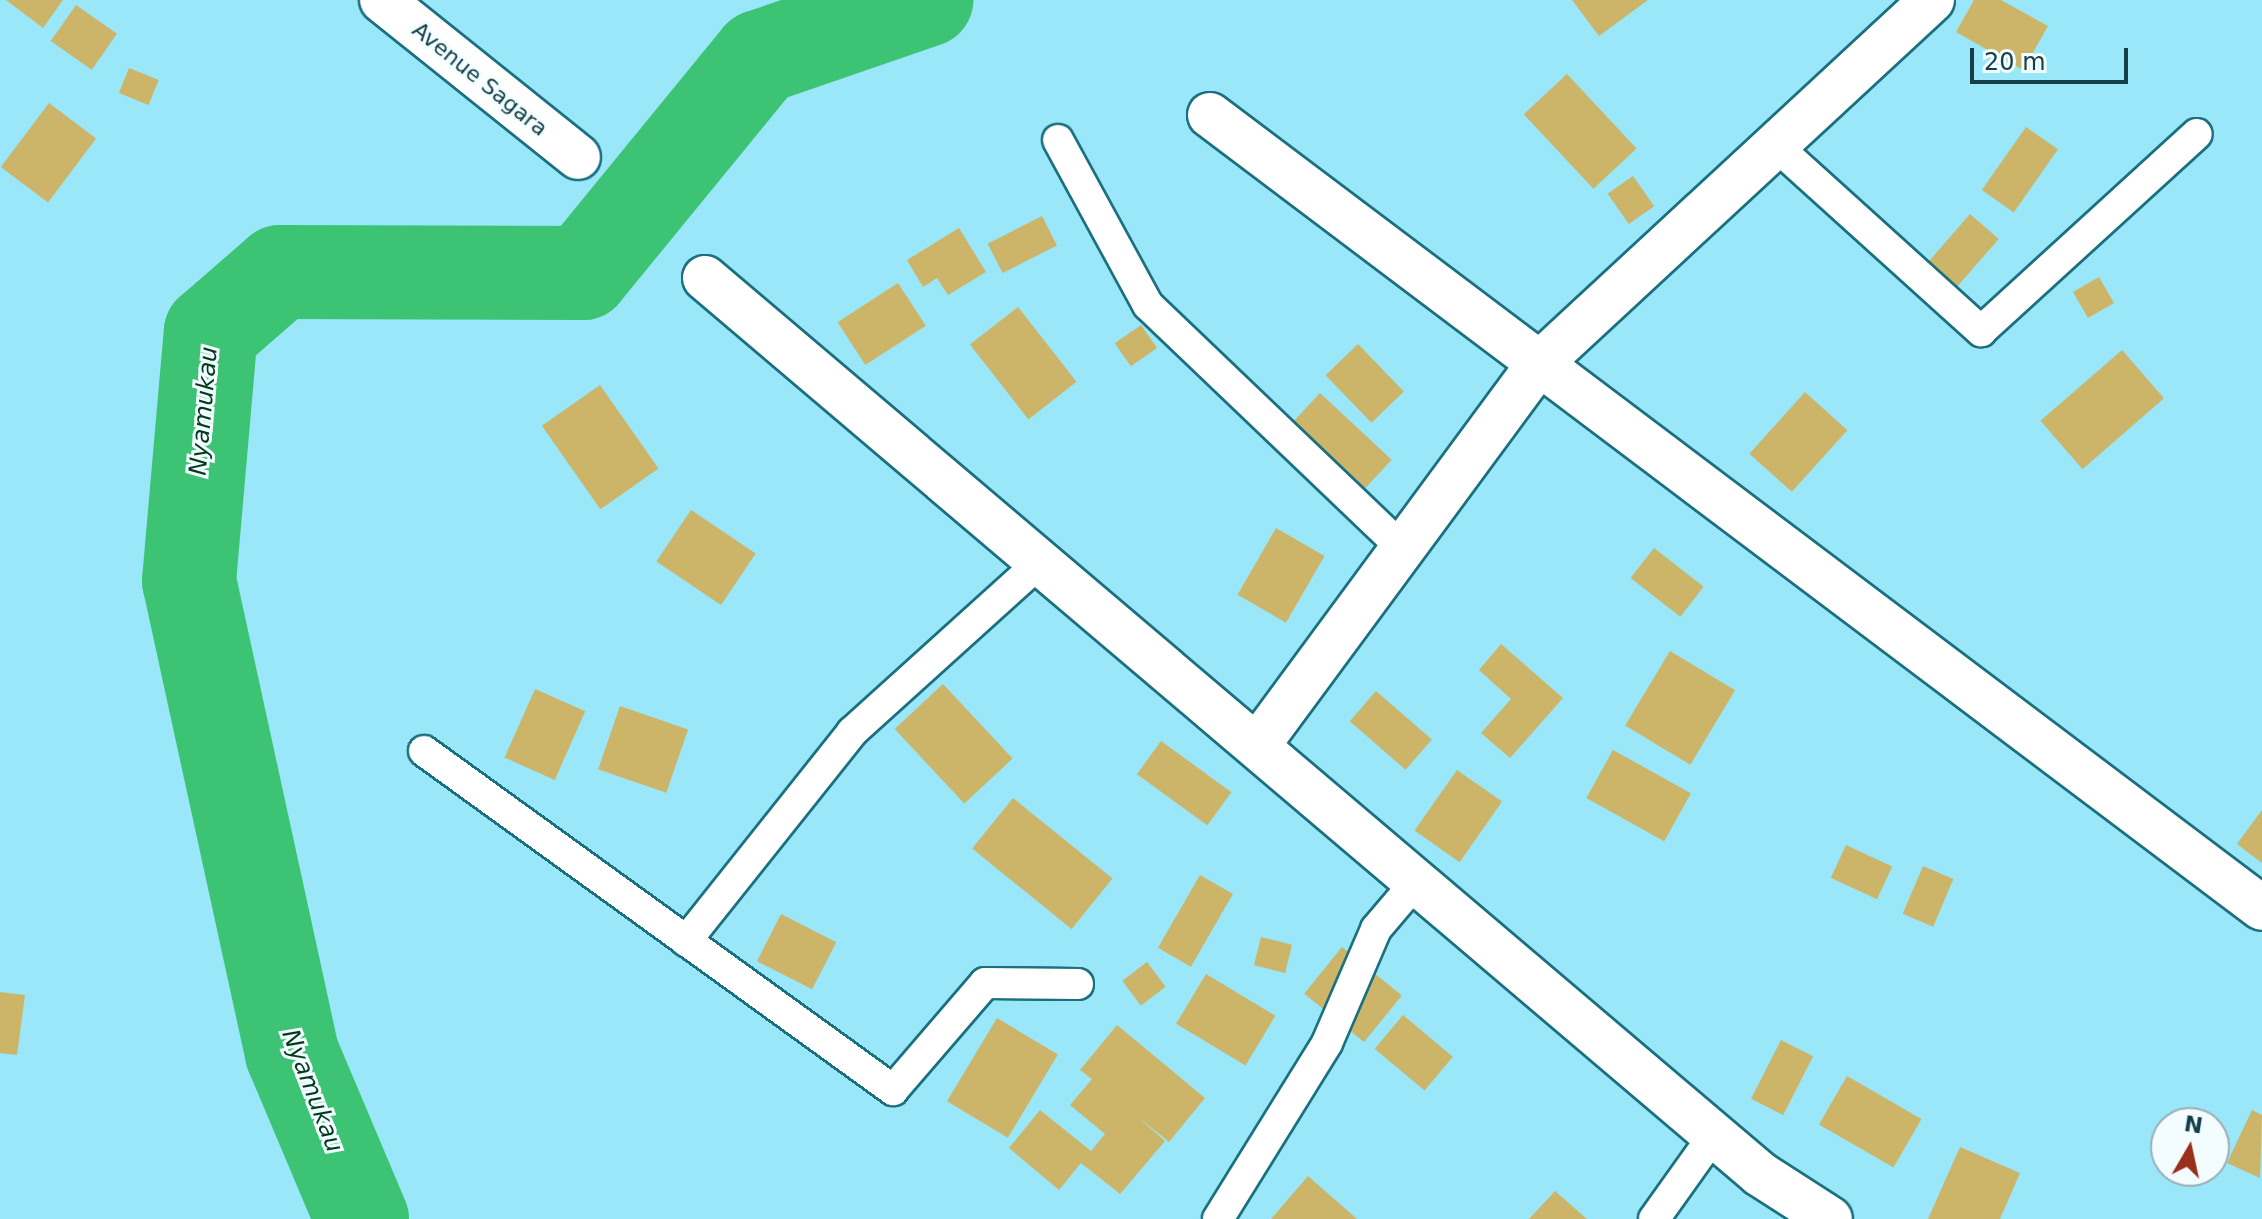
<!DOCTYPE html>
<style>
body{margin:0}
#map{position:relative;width:2262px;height:1219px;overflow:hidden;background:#99e7f8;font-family:"DejaVu Sans",sans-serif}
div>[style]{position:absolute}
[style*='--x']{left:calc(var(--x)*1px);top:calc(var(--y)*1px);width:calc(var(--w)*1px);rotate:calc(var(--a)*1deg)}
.river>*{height:94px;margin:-47px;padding:0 47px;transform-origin:47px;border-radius:47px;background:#3cc474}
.building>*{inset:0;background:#ccb569;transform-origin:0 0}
.roads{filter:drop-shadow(2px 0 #1b707f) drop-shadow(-2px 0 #1b707f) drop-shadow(0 2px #1b707f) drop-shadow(0 -2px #1b707f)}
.service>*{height:30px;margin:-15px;padding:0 15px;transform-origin:15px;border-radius:15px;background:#fff}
.minor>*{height:44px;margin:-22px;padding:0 22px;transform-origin:22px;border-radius:22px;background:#fff}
span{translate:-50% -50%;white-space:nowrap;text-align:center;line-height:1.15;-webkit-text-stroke:6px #f3fcfe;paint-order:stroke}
.street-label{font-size:22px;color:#123f48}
.water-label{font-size:24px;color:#023b1c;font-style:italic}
.north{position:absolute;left:2150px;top:1107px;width:80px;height:80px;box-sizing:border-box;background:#f3fcfe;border:2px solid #99b0b5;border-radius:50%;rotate:9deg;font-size:22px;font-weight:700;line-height:32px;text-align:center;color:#123f48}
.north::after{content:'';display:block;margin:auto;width:28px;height:36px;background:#99301c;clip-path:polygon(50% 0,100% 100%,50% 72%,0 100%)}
.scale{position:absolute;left:1970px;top:48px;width:158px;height:36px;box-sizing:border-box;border:4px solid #123f48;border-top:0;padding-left:10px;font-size:24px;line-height:28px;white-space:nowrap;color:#123f48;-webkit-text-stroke:6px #f3fcfe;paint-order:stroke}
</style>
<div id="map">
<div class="river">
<i style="--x:362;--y:1219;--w:180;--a:-112.9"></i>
<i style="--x:292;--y:1053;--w:483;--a:-102.3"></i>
<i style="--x:189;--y:581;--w:250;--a:-85"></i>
<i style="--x:211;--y:332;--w:91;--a:-41"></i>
<i style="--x:280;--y:272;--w:303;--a:0.2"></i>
<i style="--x:583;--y:273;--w:279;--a:-50.7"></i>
<i style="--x:760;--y:57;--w:176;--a:-19"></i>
</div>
<div class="building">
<i style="clip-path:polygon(6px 0,63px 0,43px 28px)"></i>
<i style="clip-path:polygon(1572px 0,1648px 0,1599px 36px)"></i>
<i style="clip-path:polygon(1974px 0,2001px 0,2048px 26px,2023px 70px,1956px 32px)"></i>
<i style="left:76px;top:5px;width:50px;height:44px;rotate:35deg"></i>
<i style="left:129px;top:68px;width:32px;height:27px;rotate:22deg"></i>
<i style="left:1567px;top:74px;width:102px;height:59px;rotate:47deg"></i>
<i style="left:49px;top:103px;width:59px;height:80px;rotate:37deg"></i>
<i style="left:2026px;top:127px;width:39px;height:77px;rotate:35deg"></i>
<i style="left:1633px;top:176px;width:37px;height:31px;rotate:55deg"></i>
<i style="left:1970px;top:214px;width:38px;height:65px;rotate:41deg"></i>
<i style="left:1042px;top:216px;width:33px;height:61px;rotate:63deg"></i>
<i style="clip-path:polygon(959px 228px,986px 272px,948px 295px,937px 278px,923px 287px,907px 260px)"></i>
<i style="left:2099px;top:277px;width:30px;height:30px;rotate:60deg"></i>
<i style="left:898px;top:283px;width:51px;height:72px;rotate:57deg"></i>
<i style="left:1018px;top:307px;width:95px;height:61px;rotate:52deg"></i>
<i style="left:1141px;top:325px;width:28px;height:32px;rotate:55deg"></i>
<i style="left:1358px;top:344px;width:66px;height:45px;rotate:46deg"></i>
<i style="left:2122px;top:350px;width:64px;height:108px;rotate:49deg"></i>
<i style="left:600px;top:385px;width:102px;height:71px;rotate:55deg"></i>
<i style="left:1805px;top:392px;width:57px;height:83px;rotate:42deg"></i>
<i style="left:1320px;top:393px;width:98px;height:40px;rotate:43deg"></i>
<i style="left:691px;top:510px;width:78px;height:62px;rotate:34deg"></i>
<i style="left:1276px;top:528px;width:56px;height:77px;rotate:30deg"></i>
<i style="left:1654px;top:548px;width:63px;height:38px;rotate:38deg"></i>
<i style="clip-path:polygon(1501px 644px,1563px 698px,1510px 758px,1481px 733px,1511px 699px,1479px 670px)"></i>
<i style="left:1670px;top:651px;width:76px;height:87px;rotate:31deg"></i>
<i style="left:943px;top:684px;width:102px;height:66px;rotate:47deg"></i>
<i style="left:535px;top:689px;width:55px;height:75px;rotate:24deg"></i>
<i style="left:1376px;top:691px;width:74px;height:40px;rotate:41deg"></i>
<i style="left:620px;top:706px;width:72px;height:67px;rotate:19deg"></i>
<i style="left:1161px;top:741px;width:87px;height:41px;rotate:36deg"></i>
<i style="left:1613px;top:750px;width:89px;height:55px;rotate:29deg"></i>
<i style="left:1457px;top:770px;width:55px;height:74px;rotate:35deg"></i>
<i style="left:1013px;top:798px;width:128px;height:65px;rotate:39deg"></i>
<i style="clip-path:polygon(2262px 810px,2262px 863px,2237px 844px)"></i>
<i style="left:1846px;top:845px;width:51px;height:36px;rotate:25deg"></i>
<i style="left:1923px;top:866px;width:33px;height:52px;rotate:23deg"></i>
<i style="left:1200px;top:875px;width:38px;height:84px;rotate:30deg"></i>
<i style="left:781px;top:914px;width:62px;height:53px;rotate:27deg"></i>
<i style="left:1261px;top:937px;width:32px;height:29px;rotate:14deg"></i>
<i style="left:1342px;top:947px;width:77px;height:60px;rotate:39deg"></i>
<i style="left:1147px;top:962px;width:31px;height:31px;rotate:53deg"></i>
<i style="left:1206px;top:974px;width:81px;height:58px;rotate:31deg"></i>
<i style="clip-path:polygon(0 992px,25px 995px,17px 1055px,0 1053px)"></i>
<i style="left:1403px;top:1015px;width:65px;height:44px;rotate:40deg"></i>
<i style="left:997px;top:1018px;width:71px;height:97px;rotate:31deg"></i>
<i style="clip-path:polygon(1117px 1025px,1205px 1098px,1169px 1142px,1137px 1116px,1165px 1141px,1120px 1194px,1081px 1163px,1059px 1190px,1009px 1148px,1040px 1110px,1091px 1151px,1105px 1134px,1070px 1105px,1092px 1079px,1080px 1070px)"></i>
<i style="left:1781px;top:1040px;width:36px;height:66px;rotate:27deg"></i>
<i style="left:1847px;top:1076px;width:86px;height:56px;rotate:30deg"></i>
<i style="clip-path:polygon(2252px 1110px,2262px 1115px,2260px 1178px,2227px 1163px)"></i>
<i style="clip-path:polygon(1960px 1147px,2020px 1173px,2000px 1219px,1928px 1219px)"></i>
<i style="clip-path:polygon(1308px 1176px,1357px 1219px,1271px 1219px)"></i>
<i style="clip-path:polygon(1555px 1191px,1587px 1219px,1529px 1219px)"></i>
</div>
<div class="roads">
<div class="service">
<i style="--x:1058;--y:140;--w:188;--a:61.4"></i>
<i style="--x:1148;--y:305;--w:352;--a:43.7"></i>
<i style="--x:1775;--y:145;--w:278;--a:42.1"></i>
<i style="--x:1981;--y:331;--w:292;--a:-42.4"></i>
<i style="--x:424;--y:751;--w:579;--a:35.86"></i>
<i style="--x:893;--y:1090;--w:141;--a:-49.3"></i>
<i style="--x:985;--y:983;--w:93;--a:0.6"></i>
<i style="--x:686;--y:941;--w:267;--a:-51.5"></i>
<i style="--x:852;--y:732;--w:253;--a:-42.1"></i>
<i style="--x:1218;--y:1219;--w:207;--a:-58.2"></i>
<i style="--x:1327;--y:1043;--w:124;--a:-66.7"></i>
<i style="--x:1376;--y:929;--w:62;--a:-49.6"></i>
<i style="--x:1654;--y:1219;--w:103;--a:-54.5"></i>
</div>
<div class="minor">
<i style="--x:382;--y:0;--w:251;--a:38.7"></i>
<i style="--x:1210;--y:115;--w:1317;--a:37.01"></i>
<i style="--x:705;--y:278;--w:1384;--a:40.34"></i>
<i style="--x:1760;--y:1174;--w:83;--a:32.7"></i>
<i style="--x:1257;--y:746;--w:473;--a:-53.6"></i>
<i style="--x:1538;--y:365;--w:537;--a:-42.81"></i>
</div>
</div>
<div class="street-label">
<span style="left:480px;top:79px;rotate:39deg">Avenue Sagara</span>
</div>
<div class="water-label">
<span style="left:204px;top:411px;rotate:-85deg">Nyamukau</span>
<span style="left:312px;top:1091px;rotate:69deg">Nyamukau</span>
</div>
<div class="north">N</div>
<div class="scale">20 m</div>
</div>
